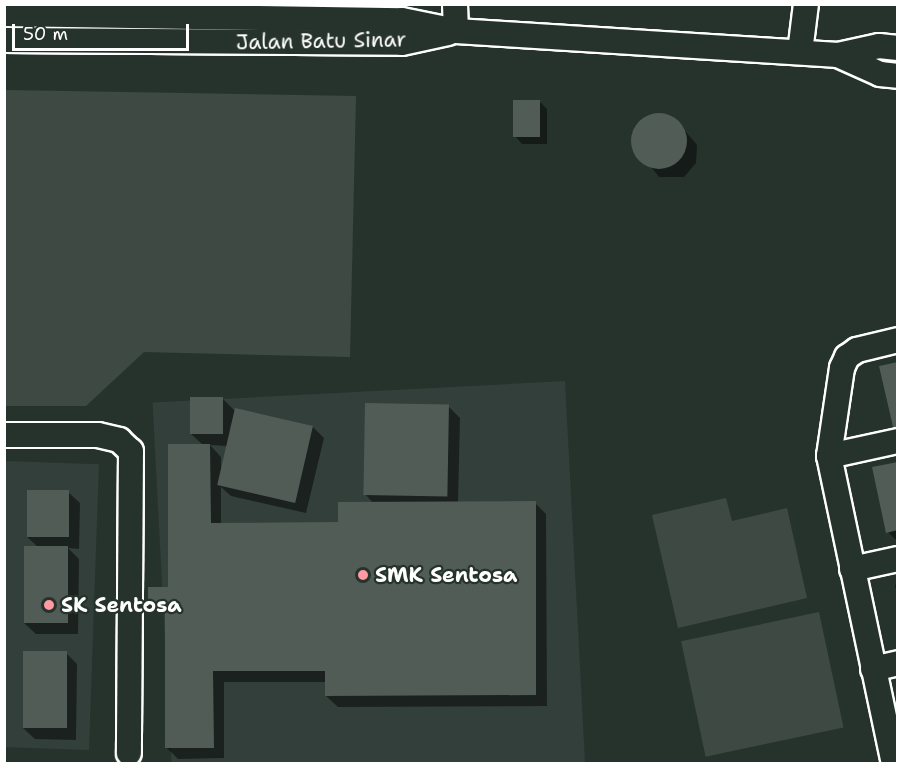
<!DOCTYPE html>
<style>
body{margin:0}
#map{position:relative;width:902px;height:768px;overflow:hidden;background:#26332d;font-family:"Shantell Sans",sans-serif}
div>[style]{position:absolute}
[style*='--x']{left:calc(var(--x)*1px);top:calc(var(--y)*1px);width:calc(var(--w)*1px);rotate:calc(var(--a)*1deg)}
.built>*{inset:0;background:#333f3a;transform-origin:0 0}
.green>*{inset:0;background:#3e4944;transform-origin:0 0}
.shadow>*{inset:0;background:#0007}
.building>*{inset:0;background:#515c57;transform-origin:0 0}
.round{border-radius:50%}
.roads{filter:drop-shadow(2px 0 #fff) drop-shadow(-2px 0 #fff) drop-shadow(0 2px #fff) drop-shadow(0 -2px #fff)}
.minor>*{height:24px;margin:-12px;padding:0 12px;transform-origin:12px;border-radius:12px;background:#26332d}
.dots>*{width:16px;height:16px;translate:-50% -50%;box-sizing:border-box;border:3px solid #26332d;border-radius:50%}
span{translate:-50% -50%;white-space:nowrap;text-align:center;line-height:1.15;-webkit-text-stroke:4.5px #26332d;paint-order:stroke}
.street-label{font-size:21px;color:#fff}
.poi-label{font-size:21px;color:#fff;font-weight:700}
.left{translate:0 -50%;text-align:left}
.frame{position:absolute;inset:0;border:6px solid #fff;pointer-events:none}
.scale{position:absolute;left:12px;top:24px;width:177px;height:27px;box-sizing:border-box;border:3px solid #fff;border-top:0;padding-left:8px;font-size:18px;line-height:21px;white-space:nowrap;color:#fff;-webkit-text-stroke:4px #26332d;paint-order:stroke}
</style>
<div id="map">
<div class="built">
<i style="left:565px;top:381px;width:383px;height:413px;rotate:87deg"></i>
<i style="left:5px;top:461px;width:94px;height:286px;rotate:2deg"></i>
</div>
<div class="green">
<i style="clip-path:polygon(5px 90px,356px 96px,350px 357px,144px 352px,86px 406px,5px 406px)"></i>
<i style="clip-path:polygon(726px 498px,732px 521px,787px 508px,807px 598px,678px 628px,652px 515px)"></i>
<i style="left:819px;top:612px;width:118px;height:141px;rotate:78deg"></i>
</div>
<div class="shadow">
<i style="clip-path:polygon(540px 102px,547px 109px,547px 144px,522px 144px,515px 136px)"></i>
<i style="clip-path:polygon(657px 115px,675px 119px,697px 145px,696px 163px,684px 177px,659px 177px,633px 144px,641px 121px)"></i>
<i style="clip-path:polygon(evenodd,222px 398px,236px 412px,313px 427px,324px 438px,306px 513px,231px 496px,221px 487px,221px 524px,340px 524px,374px 504px,365px 494px,448px 406px,460px 418px,458px 503px,535px 503px,546px 514px,547px 706px,338px 707px,326px 696px,326px 682px,224px 682px,224px 758px,178px 759px,166px 747px,166px 614px,161px 614px,149px 602px,169px 588px,203px 445px,191px 434px,222px 398px,210px 445px,228px 446px,221px 471px,221px 457px,210px 445px)"></i>
<i style="clip-path:polygon(898px 463px,898px 539px,895px 539px,888px 532px)"></i>
<i style="clip-path:polygon(68px 492px,80px 503px,79px 549px,68px 548px,79px 559px,78px 634px,36px 634px,24px 623px,38px 547px,27px 537px)"></i>
<i style="clip-path:polygon(898px 584px,898px 598px,895px 585px)"></i>
<i style="clip-path:polygon(66px 653px,77px 664px,76px 740px,35px 739px,23px 728px)"></i>
</div>
<div class="building">
<i style="left:513px;top:100px;width:27px;height:37px"></i>
<i class="round" style="left:631px;top:113px;width:56px;height:56px"></i>
<i style="clip-path:polygon(898px 362px,898px 430px,894px 431px,879px 366px)"></i>
<i style="left:190px;top:397px;width:33px;height:37px"></i>
<i style="left:365px;top:403px;width:84px;height:92px;rotate:1deg"></i>
<i style="left:235px;top:408px;width:80px;height:79px;rotate:13deg"></i>
<i style="clip-path:polygon(168px 444px,210px 444px,211px 523px,338px 522px,338px 502px,536px 501px,536px 695px,325px 696px,325px 671px,213px 671px,214px 748px,165px 748px,165px 603px,148px 603px,148px 587px,168px 587px)"></i>
<i style="clip-path:polygon(898px 462px,898px 530px,886px 533px,872px 467px)"></i>
<i style="left:27px;top:490px;width:42px;height:47px"></i>
<i style="left:24px;top:546px;width:44px;height:77px"></i>
<i style="left:23px;top:651px;width:44px;height:77px"></i>
</div>
<div class="roads">
<div class="minor">
<i style="--x:455;--y:4;--w:27;--a:88"></i>
<i style="--x:4;--y:14;--w:398;--a:0.9"></i>
<i style="--x:402;--y:20;--w:55;--a:11.5"></i>
<i style="--x:456;--y:31;--w:383;--a:3.6"></i>
<i style="--x:838;--y:55;--w:42;--a:-12.4"></i>
<i style="--x:879;--y:46;--w:19;--a:6"></i>
<i style="--x:4;--y:40;--w:398;--a:0.4"></i>
<i style="--x:402;--y:43;--w:47;--a:-12.3"></i>
<i style="--x:800;--y:52;--w:48;--a:-82.9"></i>
<i style="--x:838;--y:55;--w:46;--a:24.3"></i>
<i style="--x:880;--y:74;--w:18;--a:6"></i>
<i style="--x:4;--y:435;--w:94;--a:0"></i>
<i style="--x:98;--y:435;--w:22;--a:13"></i>
<i style="--x:119;--y:440;--w:16;--a:43"></i>
<i style="--x:131;--y:451;--w:302;--a:90.4"></i>
<i style="--x:829;--y:456;--w:71;--a:-12.3"></i>
<i style="--x:852;--y:569;--w:47;--a:-12.3"></i>
<i style="--x:873;--y:669;--w:26;--a:-13"></i>
<i style="--x:894;--y:764;--w:315;--a:-101.9"></i>
<i style="--x:829;--y:456;--w:89;--a:-81.6"></i>
<i style="--x:842;--y:368;--w:12;--a:-66"></i>
<i style="--x:847;--y:357;--w:12;--a:-35"></i>
<i style="--x:857;--y:350;--w:42;--a:-13.7"></i>
</div>
</div>
<div class="dots">
<i style="left:363px;top:575px;background:#ff9aa2"></i>
<i style="left:49px;top:605px;background:#ff9aa2"></i>
</div>
<div class="street-label">
<span style="left:321px;top:41px;rotate:-1deg">Jalan Batu Sinar</span>
</div>
<div class="poi-label">
<span class="left" style="left:375px;top:575px">SMK Sentosa</span>
<span class="left" style="left:61px;top:605px">SK Sentosa</span>
</div>
<div class="frame"></div>
<div class="scale">50 m</div>
</div>
